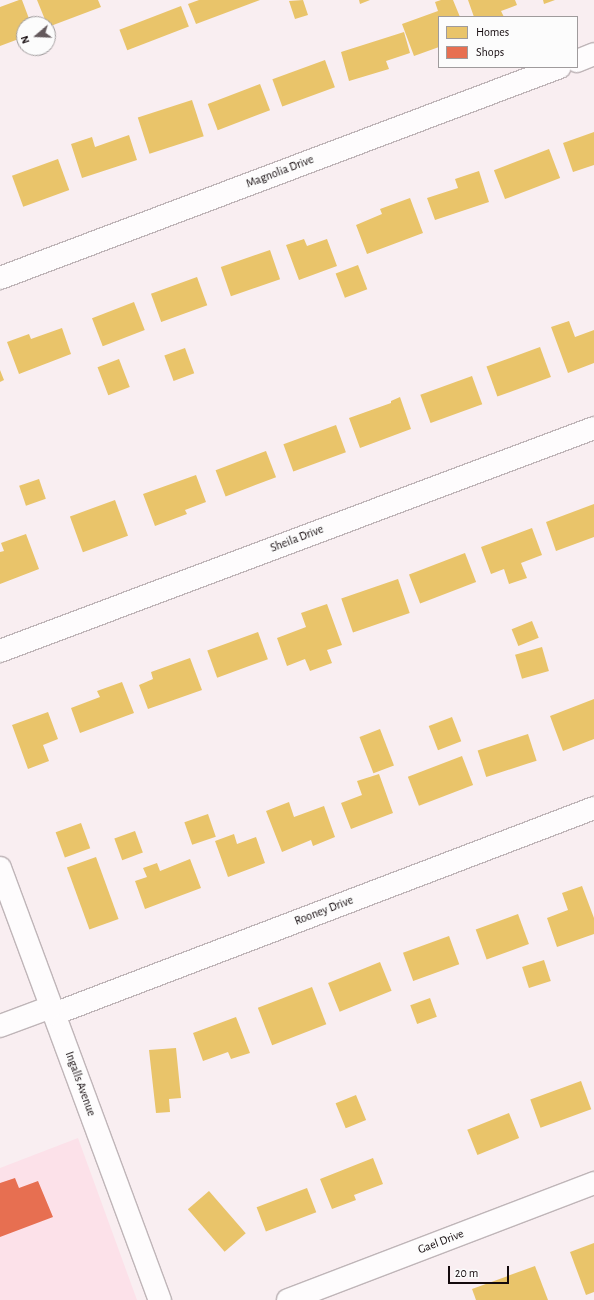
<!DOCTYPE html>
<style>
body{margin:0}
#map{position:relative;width:594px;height:1300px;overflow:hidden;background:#f9eef1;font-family:"Alegreya Sans",sans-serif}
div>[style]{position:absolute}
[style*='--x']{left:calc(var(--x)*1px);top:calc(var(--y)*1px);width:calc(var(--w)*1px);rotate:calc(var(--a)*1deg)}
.built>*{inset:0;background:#fce1e9}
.homes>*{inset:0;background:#e9c46a;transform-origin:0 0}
.shops>*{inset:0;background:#e76f51}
.roads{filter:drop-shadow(1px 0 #bfb5b8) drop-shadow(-1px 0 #bfb5b8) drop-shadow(0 1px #bfb5b8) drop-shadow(0 -1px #bfb5b8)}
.minor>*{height:22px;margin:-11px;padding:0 11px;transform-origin:11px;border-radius:11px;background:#fefcfd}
span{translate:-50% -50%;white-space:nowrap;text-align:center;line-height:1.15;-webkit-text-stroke:4px #fcfcfc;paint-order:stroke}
.street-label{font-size:12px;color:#13090c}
.legend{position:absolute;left:438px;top:16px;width:140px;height:52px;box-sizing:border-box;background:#fcfcfc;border:1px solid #9f9b9c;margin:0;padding:5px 7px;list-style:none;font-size:12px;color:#13090c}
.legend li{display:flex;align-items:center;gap:8px;height:20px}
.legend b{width:20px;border:1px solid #9f9b9c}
.north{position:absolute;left:16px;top:16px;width:40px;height:40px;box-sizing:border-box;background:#fcfcfc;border:1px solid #9f9b9c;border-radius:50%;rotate:251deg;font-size:11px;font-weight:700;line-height:16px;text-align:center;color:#13090c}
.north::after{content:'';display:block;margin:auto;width:14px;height:18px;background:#64595c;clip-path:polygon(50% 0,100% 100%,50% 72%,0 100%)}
.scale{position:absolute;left:448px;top:1266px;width:61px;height:18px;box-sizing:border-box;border:2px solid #13090c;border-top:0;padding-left:5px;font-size:12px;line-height:14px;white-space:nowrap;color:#13090c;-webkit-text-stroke:3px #fcfcfc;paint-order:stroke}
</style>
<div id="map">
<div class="built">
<i style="clip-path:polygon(78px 1138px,137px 1300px,0 1300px,0 1168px)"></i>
</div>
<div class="homes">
<i style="clip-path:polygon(19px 0,22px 0,31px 24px,24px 24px,24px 37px,0 46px,0 7px)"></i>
<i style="clip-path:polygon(37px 0,98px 0,101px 7px,48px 27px)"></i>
<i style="clip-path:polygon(199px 0,260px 0,196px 24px,188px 4px)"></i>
<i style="clip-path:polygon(303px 0,308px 15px,295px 19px,289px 1px)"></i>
<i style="clip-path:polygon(359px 0,370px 0,360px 4px)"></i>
<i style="clip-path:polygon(441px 0,453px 0,460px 17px,439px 17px,439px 47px,414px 56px,402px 24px,438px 11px,435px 2px)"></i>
<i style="clip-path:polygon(468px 0,515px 0,517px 5px,501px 11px,504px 17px,474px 17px)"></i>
<i style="clip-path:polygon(543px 0,555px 0,544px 4px)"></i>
<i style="left:181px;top:6px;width:22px;height:66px;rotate:69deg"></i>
<i style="clip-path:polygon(404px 32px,410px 53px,386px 61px,389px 69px,349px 81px,341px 52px)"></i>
<i style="left:325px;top:60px;width:29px;height:56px;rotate:70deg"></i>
<i style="left:260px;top:84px;width:28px;height:56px;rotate:69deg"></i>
<i style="left:192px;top:100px;width:38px;height:57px;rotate:72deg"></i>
<i style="clip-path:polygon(594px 132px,594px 165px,573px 172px,563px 143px)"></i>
<i style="clip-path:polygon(129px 135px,137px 160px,82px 178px,71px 144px,92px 137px,95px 147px)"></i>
<i style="left:549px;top:149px;width:31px;height:59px;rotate:69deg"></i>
<i style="left:58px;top:159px;width:33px;height:49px;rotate:70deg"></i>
<i style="clip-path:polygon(479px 171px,489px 202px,435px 220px,427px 198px,458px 188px,455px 179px)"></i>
<i style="clip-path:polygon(410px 198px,423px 233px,367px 254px,356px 225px,382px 214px,380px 209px)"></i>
<i style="clip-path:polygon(304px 239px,307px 246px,327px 239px,337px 266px,299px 280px,286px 245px)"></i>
<i style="left:270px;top:250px;width:31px;height:52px;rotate:71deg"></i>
<i style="left:358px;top:265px;width:26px;height:24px;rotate:69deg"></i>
<i style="left:197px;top:277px;width:30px;height:49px;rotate:70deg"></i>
<i style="left:134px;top:302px;width:30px;height:45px;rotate:69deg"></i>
<i style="clip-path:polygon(569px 321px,575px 337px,594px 330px,594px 363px,568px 373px,551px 327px)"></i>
<i style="clip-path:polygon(62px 328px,71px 354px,19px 374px,7px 342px,29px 334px,31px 339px)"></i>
<i style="left:540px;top:347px;width:32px;height:57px;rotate:70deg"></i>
<i style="left:185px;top:348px;width:27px;height:22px;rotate:70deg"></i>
<i style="left:119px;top:359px;width:30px;height:23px;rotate:69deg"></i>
<i style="clip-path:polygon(0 370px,4px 380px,0 382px)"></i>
<i style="left:472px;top:376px;width:30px;height:55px;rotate:70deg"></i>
<i style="clip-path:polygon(400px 397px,411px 429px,360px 448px,349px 418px,391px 403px,391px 401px)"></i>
<i style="left:336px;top:425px;width:29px;height:56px;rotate:70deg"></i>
<i style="left:266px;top:451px;width:28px;height:54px;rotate:69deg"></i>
<i style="clip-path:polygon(196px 475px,206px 502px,185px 510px,187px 514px,155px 526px,143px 494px)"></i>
<i style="left:39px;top:479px;width:21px;height:21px;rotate:71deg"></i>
<i style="left:115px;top:500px;width:38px;height:48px;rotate:70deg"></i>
<i style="clip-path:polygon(594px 504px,594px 537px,556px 551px,546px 522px)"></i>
<i style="clip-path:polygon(532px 528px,542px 555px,521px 563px,527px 578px,509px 584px,504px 569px,491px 574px,481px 547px)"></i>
<i style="clip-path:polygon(26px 534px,39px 569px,0 584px,0 552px,4px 551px,1px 543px)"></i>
<i style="left:465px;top:553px;width:31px;height:60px;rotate:69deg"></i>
<i style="left:398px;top:579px;width:36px;height:60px;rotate:71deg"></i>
<i style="clip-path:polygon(327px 604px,342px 645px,327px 650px,332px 663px,310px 671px,305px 659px,287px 666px,277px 638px,306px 627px,301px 613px)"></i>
<i style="left:532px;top:621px;width:18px;height:22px;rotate:68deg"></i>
<i style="left:258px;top:632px;width:29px;height:54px;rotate:70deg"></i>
<i style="left:542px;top:647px;width:25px;height:28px;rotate:74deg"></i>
<i style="clip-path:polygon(190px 658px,202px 690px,148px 709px,139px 685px,153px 679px,151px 672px)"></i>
<i style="clip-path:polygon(122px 682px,134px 713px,80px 733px,71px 708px,100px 697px,97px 691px)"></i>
<i style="clip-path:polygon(594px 699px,594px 739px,563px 751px,550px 716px)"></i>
<i style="clip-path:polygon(48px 712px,58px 739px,43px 745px,49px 761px,28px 769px,12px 725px)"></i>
<i style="left:452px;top:717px;width:26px;height:25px;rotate:69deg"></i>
<i style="left:380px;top:729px;width:39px;height:22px;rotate:69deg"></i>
<i style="left:528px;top:734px;width:28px;height:53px;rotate:72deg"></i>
<i style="left:462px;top:756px;width:31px;height:58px;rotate:69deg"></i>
<i style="clip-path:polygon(379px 774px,393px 813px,351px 829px,341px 803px,362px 795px,357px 781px)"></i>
<i style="clip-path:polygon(289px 802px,294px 817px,324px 806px,335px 837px,313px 846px,311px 840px,282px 852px,266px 811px)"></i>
<i style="left:208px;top:814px;width:24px;height:25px;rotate:71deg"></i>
<i style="left:81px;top:823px;width:27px;height:27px;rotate:70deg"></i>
<i style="left:135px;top:831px;width:23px;height:22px;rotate:70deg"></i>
<i style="clip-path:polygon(234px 834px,237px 844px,256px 837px,265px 863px,228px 877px,215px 841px)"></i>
<i style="left:96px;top:857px;width:66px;height:31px;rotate:70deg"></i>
<i style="clip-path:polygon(190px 859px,201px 888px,145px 909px,135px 881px,147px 877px,143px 868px,157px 863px,160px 871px)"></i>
<i style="clip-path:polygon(582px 886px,594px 918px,594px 934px,557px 947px,547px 918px,568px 910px,562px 893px)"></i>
<i style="left:518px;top:914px;width:32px;height:45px;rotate:70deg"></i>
<i style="left:449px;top:936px;width:30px;height:49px;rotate:70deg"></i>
<i style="left:544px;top:960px;width:22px;height:23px;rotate:72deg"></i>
<i style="left:380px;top:962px;width:31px;height:56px;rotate:68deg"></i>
<i style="left:312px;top:987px;width:40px;height:58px;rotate:69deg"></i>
<i style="left:430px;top:998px;width:20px;height:21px;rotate:70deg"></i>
<i style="clip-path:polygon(236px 1017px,250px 1053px,231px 1059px,228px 1052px,203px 1061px,193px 1033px)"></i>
<i style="clip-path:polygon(176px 1048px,181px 1098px,169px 1099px,170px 1112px,156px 1113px,149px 1050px)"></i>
<i style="left:581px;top:1081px;width:30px;height:54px;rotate:70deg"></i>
<i style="left:356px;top:1095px;width:27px;height:22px;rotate:68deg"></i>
<i style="left:509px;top:1113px;width:27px;height:45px;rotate:68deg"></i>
<i style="clip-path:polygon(373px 1158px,383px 1184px,354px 1195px,356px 1200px,332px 1209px,320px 1179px)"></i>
<i style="left:307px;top:1188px;width:26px;height:54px;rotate:69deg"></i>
<i style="left:209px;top:1191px;width:56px;height:28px;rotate:49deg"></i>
<i style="clip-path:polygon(594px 1243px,594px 1292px,586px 1295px,570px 1252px)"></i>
<i style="clip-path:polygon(535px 1266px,548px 1300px,476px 1300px,472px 1289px)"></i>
</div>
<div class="shops">
<i style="clip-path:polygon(15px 1178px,19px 1188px,38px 1181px,53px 1217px,0 1237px,0 1183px)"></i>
</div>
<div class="roads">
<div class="minor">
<i style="--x:577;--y:61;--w:18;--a:-22"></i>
<i style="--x:0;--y:278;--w:598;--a:-20.65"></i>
<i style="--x:0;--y:651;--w:634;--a:-20.58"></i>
<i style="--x:0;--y:868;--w:461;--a:69.7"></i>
<i style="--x:54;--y:1014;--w:578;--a:-20.88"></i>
<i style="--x:0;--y:1026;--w:54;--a:-20.4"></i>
<i style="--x:288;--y:1300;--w:328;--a:-20.9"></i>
</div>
</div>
<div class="street-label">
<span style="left:280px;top:172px;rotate:-21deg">Magnolia Drive</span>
<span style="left:297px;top:539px;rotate:-21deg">Sheila Drive</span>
<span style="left:324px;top:911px;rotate:-21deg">Rooney Drive</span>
<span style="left:80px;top:1084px;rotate:70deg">Ingalls Avenue</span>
<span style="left:441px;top:1242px;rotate:-21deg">Gael Drive</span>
</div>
<ul class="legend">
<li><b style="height:11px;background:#e9c46a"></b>Homes</li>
<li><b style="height:11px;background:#e76f51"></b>Shops</li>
</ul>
<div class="north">N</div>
<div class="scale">20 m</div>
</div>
